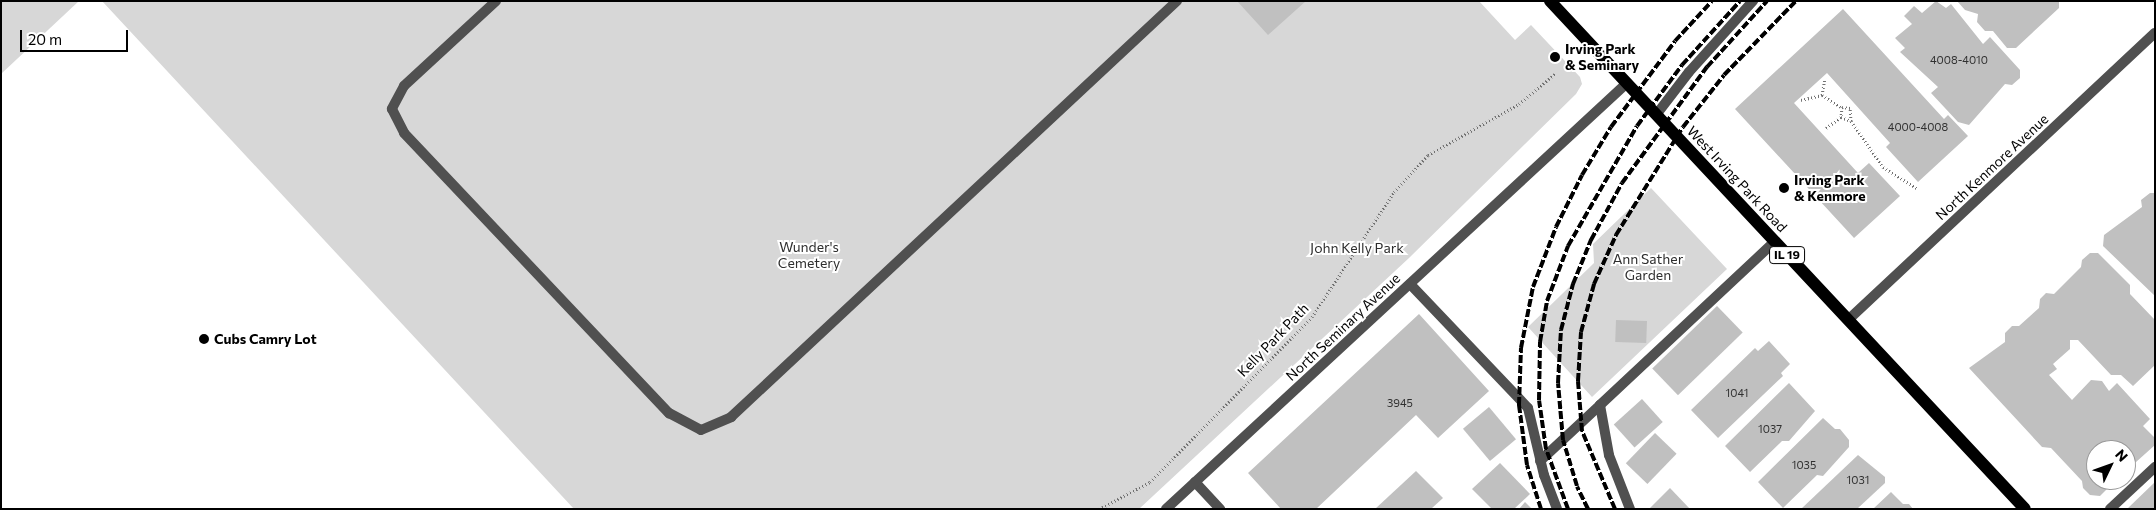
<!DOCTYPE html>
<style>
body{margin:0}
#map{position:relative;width:2156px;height:510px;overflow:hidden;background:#fff;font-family:Commissioner,sans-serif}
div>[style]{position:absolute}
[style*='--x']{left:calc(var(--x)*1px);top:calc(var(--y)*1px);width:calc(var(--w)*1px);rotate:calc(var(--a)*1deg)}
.green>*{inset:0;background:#d7d7d7}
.building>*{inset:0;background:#c0c0c0;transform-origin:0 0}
.path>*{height:3px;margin-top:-1.5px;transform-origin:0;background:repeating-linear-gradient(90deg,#727272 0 1px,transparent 0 3.5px)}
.lane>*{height:10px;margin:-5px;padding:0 5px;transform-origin:5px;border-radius:5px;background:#505050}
.street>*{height:10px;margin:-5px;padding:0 5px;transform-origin:5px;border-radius:5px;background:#505050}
.primary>*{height:12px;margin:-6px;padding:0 6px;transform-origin:6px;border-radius:6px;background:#000}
.rail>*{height:4px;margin-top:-2px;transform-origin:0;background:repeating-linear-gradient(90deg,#000 0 8px,transparent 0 10.5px)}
.dots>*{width:14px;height:14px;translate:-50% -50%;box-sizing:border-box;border:2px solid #fff;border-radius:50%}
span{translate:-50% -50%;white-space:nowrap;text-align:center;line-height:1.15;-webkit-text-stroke:4px #fff;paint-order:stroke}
.number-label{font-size:11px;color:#303030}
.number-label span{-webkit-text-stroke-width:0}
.shield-label span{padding:1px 4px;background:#fff;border:1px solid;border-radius:4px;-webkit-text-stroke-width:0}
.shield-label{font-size:12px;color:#000;font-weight:700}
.poi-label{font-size:14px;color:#000;font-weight:700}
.left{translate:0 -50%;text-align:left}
.street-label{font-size:14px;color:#000}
.park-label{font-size:14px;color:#2e2e2e}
.frame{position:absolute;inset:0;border:2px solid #000;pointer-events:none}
.north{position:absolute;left:2086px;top:440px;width:50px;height:50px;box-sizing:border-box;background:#fff;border:1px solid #999;border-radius:50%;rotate:48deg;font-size:14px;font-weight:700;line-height:20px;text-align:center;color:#000}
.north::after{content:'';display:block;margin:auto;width:18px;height:22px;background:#000;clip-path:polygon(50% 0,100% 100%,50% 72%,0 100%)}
.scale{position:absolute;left:20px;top:30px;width:108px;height:22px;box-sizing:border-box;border:2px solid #000;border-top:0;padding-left:6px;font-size:15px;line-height:18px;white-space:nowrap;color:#000;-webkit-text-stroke:4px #fff;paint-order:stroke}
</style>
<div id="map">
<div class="green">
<i style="clip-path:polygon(1px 1px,79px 1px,1px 74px)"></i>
<i style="clip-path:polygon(102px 1px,1479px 1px,1515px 40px,1531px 25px,1580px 77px,1582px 84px,1576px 94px,1409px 258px,1139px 509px,574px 509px)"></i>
<i style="clip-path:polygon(1651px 188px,1727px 269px,1592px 397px,1528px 327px,1594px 263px,1593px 244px)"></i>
</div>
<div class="building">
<i style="clip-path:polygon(1237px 1px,1306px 1px,1268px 35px)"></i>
<i style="clip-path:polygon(1936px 1px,1946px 8px,1951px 4px,1983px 44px,1990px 37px,2020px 70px,2020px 78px,2012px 85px,2005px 84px,1969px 125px,1958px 122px,1931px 93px,1938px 87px,1900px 52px,1905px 48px,1895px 38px,1912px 24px,1904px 16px,1914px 6px,1922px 13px)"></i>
<i style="clip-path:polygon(1957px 1px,2059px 1px,2059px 8px,2016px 48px,2007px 48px,1993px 31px,1985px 31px,1977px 22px,1978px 14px,1965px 10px)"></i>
<i style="clip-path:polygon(1843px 9px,1944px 119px,1948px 115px,1968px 136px,1918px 182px,1886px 147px,1890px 143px,1827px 73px,1794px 103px,1858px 173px,1869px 163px,1900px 196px,1854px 238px,1735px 109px)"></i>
<i style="clip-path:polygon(2150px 193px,2155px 193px,2155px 296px,2103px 246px,2104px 235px,2142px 207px,2141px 200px)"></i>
<i style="clip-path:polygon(2090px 253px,2098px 253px,2130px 285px,2130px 294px,2155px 320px,2155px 365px,2133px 386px,2121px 375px,2111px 375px,2078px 340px,2070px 340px,2070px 349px,2053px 364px,2057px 369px,2049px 375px,2072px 400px,2091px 380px,2102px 381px,2109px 391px,2117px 383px,2150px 419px,2143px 426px,2155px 438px,2155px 445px,2126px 471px,2126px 450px,2096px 450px,2096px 480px,2116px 480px,2100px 496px,2090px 495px,2083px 488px,2082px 481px,2051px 448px,2042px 447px,1969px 368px,2005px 342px,2005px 333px,2012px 326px,2019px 326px,2039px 308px,2040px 299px,2046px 293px,2054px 294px,2081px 267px,2082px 260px)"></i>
<i style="left:1717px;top:306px;width:37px;height:90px;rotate:46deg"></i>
<i style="clip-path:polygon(1419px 314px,1489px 391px,1438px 438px,1416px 415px,1316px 509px,1281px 509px,1248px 473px)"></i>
<i style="left:1616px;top:320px;width:31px;height:22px;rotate:2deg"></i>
<i style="clip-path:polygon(1769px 341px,1790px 364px,1781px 373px,1783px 376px,1718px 438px,1691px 410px,1755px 348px,1758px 351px)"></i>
<i style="clip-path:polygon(1789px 383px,1815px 411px,1789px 441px,1782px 441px,1750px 472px,1725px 446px)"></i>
<i style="left:1642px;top:399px;width:31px;height:38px;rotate:48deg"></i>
<i style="left:1489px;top:407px;width:42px;height:34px;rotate:50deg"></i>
<i style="clip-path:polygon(1823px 418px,1835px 429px,1840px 429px,1849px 440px,1849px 447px,1823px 476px,1817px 475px,1783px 508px,1758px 482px)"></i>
<i style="left:1655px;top:433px;width:30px;height:42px;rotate:44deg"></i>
<i style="clip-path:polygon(1858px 455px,1885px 477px,1885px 483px,1857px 509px,1801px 509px)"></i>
<i style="clip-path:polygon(1500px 463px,1530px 494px,1514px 509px,1492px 509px,1472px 489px)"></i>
<i style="clip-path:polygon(1416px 471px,1443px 498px,1431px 509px,1375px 509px)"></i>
<i style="clip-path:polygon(2155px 482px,2155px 509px,2127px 509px)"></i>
<i style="clip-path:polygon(1670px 488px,1690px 509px,1649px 509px)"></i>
<i style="clip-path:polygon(1891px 492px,1903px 504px,1909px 504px,1913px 509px,1873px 509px)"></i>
<i style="clip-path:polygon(1525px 502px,1532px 509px,1519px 509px)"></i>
</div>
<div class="path">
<i style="--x:1822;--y:95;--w:17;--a:-80"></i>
<i style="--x:1801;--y:100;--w:22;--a:-13"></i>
<i style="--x:1822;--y:95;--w:22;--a:32"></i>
<i style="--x:1851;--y:121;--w:13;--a:-94"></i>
<i style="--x:1850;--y:108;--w:8;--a:-173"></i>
<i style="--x:1842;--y:107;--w:10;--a:96"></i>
<i style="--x:1841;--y:117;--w:11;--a:22"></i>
<i style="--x:1851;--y:121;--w:56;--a:55.2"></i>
<i style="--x:1883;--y:167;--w:40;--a:32"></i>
<i style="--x:1826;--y:128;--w:19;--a:-36"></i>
<i style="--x:1099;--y:509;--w:58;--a:-27.9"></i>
<i style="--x:1150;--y:482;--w:231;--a:-45.5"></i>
<i style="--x:1312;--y:317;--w:149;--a:-56.7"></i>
<i style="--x:1394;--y:192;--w:50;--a:-47.4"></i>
<i style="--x:1428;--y:155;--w:104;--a:-29.3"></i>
<i style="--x:1519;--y:104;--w:48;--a:-40"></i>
</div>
<div class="lane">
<i style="--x:496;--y:1;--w:125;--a:137.3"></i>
<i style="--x:404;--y:86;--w:26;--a:118"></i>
<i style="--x:392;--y:109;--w:27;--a:63"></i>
<i style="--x:404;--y:133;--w:386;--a:46.6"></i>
<i style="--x:669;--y:413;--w:36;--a:28"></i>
<i style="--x:701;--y:430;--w:33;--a:-23"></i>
<i style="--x:731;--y:417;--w:610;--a:-43.01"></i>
<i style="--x:1656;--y:115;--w:54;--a:-52.5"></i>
<i style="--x:1689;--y:72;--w:96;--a:-48"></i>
<i style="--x:1410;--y:284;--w:171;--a:46.4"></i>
<i style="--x:1528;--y:408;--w:69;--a:76.6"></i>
<i style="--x:1544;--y:475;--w:36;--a:69"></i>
<i style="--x:1540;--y:461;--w:82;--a:-43"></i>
<i style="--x:1630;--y:509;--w:58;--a:-111.3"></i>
<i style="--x:1609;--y:455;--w:51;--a:-100.2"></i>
<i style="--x:1600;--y:405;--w:240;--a:-43.1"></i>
<i style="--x:2110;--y:509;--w:62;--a:-43"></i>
</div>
<div class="street">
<i style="--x:1848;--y:320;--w:420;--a:-43.1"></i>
<i style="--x:1195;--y:482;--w:37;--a:47"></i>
<i style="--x:1166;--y:509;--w:628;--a:-42.74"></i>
</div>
<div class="primary">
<i style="--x:1550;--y:1;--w:695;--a:46.92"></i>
</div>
<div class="rail">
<i style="--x:1541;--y:509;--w:46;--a:-107.7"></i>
<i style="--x:1527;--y:465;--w:61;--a:-97.6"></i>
<i style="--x:1519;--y:405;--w:57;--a:-88"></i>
<i style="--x:1521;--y:348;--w:62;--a:-78.9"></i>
<i style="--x:1533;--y:287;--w:64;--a:-69"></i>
<i style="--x:1556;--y:227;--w:58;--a:-63.4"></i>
<i style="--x:1582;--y:175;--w:56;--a:-58.9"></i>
<i style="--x:1611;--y:127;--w:107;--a:-53.3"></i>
<i style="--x:1675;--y:41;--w:54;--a:-47.2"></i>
<i style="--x:1568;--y:509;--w:64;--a:-110.1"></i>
<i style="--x:1546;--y:449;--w:49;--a:-98.1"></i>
<i style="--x:1539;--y:400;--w:58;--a:-89"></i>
<i style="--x:1540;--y:342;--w:42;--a:-80.3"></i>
<i style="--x:1547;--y:301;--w:59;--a:-69.1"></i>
<i style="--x:1568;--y:246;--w:138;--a:-60.1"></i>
<i style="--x:1637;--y:126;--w:76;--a:-53.6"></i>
<i style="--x:1682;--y:65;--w:86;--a:-47.8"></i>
<i style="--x:1588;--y:509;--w:25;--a:-116"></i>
<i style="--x:1577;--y:486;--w:48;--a:-106.9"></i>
<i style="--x:1563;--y:440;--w:57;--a:-95"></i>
<i style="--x:1558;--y:383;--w:53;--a:-86.8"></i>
<i style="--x:1561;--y:330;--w:48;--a:-75.4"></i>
<i style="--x:1573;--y:284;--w:48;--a:-67.8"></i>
<i style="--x:1591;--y:240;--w:65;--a:-61.5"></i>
<i style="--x:1622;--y:183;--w:144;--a:-53.8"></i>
<i style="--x:1707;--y:67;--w:89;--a:-47.7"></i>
<i style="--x:1615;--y:509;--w:85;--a:-112.9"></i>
<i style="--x:1582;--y:431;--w:50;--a:-94.6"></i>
<i style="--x:1578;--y:381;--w:49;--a:-86.5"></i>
<i style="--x:1581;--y:332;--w:50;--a:-74.8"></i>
<i style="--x:1594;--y:284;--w:54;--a:-65.8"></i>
<i style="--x:1616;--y:235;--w:127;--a:-58.2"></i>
<i style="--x:1683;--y:127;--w:66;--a:-51.7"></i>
<i style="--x:1724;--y:75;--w:103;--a:-45.8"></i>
</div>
<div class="dots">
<i style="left:1555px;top:57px;background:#000"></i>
<i style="left:1784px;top:188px;background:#000"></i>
<i style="left:204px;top:339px;background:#000"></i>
</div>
<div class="number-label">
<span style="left:1959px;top:60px">4008-4010</span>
<span style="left:1918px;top:127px">4000-4008</span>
<span style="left:1737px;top:393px">1041</span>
<span style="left:1400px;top:403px">3945</span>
<span style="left:1770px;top:429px">1037</span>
<span style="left:1804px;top:465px">1035</span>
<span style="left:1858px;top:480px">1031</span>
</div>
<div class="shield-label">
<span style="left:1787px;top:255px">IL 19</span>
</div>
<div class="poi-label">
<span class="left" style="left:1565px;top:57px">Irving Park<br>&amp; Seminary</span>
<span class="left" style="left:1794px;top:188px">Irving Park<br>&amp; Kenmore</span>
<span class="left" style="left:214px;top:339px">Cubs Camry Lot</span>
</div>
<div class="street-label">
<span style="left:1992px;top:167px;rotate:-43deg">North Kenmore Avenue</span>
<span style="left:1737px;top:179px;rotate:47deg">West Irving Park Road</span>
<span style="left:1343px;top:327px;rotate:-43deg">North Seminary Avenue</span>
<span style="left:1273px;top:340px;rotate:-46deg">Kelly Park Path</span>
</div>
<div class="park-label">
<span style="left:809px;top:255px">Wunder's<br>Cemetery</span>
<span style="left:1357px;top:248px">John Kelly Park</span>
<span style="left:1648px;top:267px">Ann Sather<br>Garden</span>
</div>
<div class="frame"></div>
<div class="north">N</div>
<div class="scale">20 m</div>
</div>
